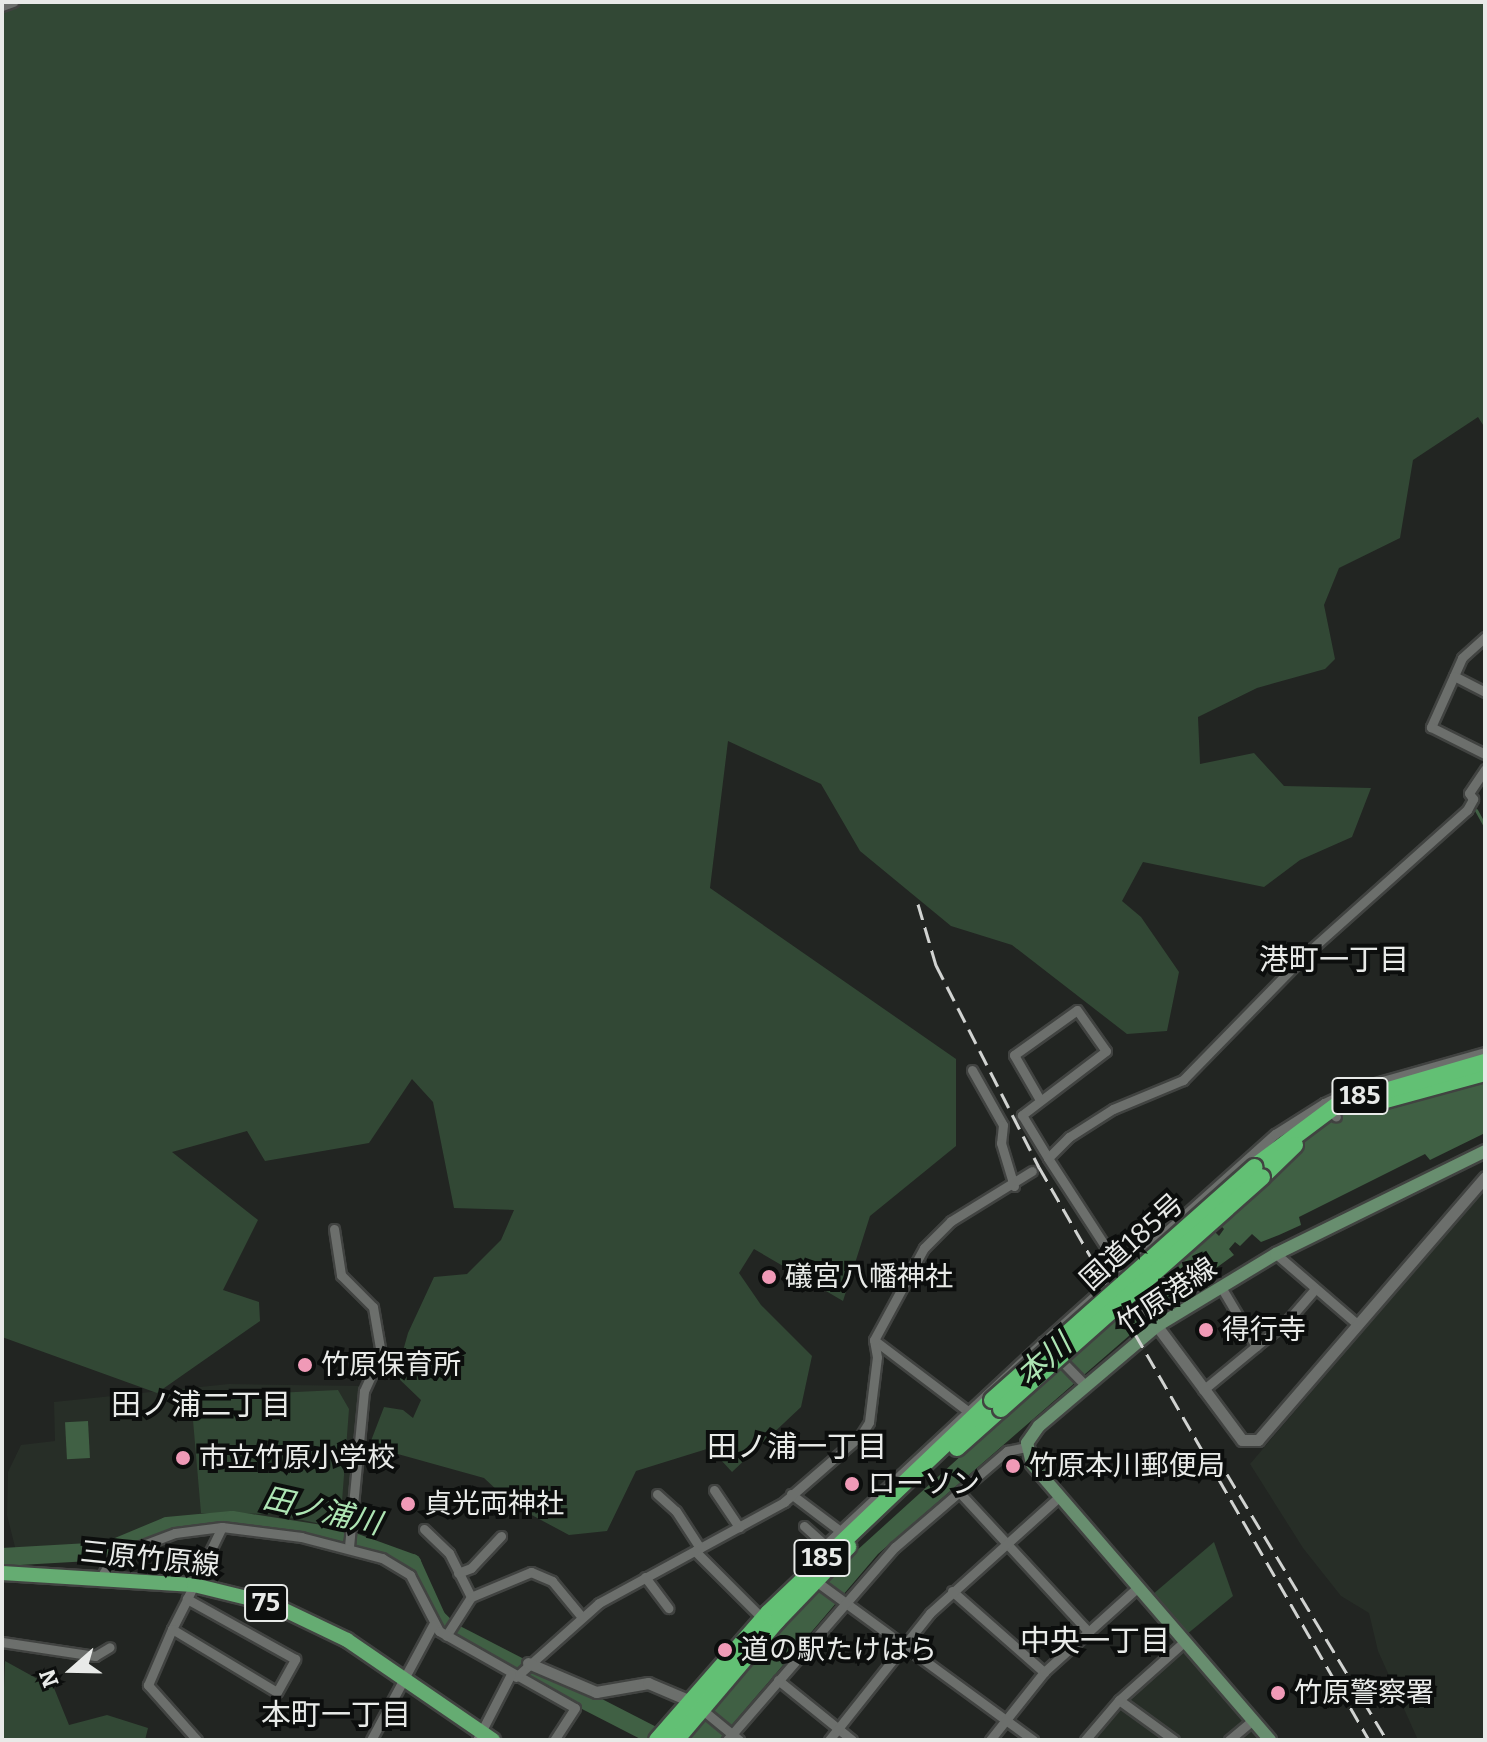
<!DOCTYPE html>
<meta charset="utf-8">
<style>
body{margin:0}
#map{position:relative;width:1487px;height:1742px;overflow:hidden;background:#222522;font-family:Bitter,"Noto Sans JP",serif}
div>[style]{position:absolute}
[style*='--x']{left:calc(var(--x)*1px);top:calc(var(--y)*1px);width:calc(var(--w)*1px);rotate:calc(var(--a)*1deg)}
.built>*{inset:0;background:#272e27}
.green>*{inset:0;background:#324835}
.water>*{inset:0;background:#406044;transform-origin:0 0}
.stream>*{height:3px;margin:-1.5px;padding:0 1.5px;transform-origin:1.5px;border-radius:1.5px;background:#406044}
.river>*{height:18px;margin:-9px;padding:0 9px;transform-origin:9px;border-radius:9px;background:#406044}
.roads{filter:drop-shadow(2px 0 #414341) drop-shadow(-2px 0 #414341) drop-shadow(0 2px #414341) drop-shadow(0 -2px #414341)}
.minor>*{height:9px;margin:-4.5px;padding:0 4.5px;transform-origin:4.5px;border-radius:4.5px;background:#6c6f6c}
.tertiary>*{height:11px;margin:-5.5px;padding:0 5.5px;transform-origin:5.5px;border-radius:5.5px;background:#6c6f6c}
.secondary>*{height:12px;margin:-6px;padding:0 6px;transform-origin:6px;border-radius:6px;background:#688e6f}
.primary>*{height:14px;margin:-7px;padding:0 7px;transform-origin:7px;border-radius:7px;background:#65ac72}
.trunk>*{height:16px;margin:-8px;padding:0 8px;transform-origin:8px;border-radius:8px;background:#62c074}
.rail>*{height:3px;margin-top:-1.5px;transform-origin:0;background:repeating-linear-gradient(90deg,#d1d3d1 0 16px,transparent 0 24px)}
.bridges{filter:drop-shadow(2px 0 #414341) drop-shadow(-2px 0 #414341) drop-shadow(0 2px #414341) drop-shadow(0 -2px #414341)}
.trunk-bridge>*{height:16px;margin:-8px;padding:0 8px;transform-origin:8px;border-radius:8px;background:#62c074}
.dots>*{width:22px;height:22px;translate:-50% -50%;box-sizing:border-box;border:4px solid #0c0e0d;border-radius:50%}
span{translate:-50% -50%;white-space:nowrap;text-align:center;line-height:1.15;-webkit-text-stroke:8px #0c0e0d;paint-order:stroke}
.shield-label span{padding:2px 6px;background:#0c0e0d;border:2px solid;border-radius:6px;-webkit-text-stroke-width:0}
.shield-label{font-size:26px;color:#e8eae8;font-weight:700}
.street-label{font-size:28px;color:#e8eae8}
.poi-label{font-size:28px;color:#e8eae8}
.left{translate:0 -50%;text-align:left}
.neighbourhood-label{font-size:30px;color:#e8eae8}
.water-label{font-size:30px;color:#aee5b4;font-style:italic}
.frame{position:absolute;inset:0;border:4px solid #e8eae8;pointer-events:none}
.north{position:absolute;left:32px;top:1630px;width:80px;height:80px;-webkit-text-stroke:6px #0c0e0d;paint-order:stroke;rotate:250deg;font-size:22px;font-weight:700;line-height:32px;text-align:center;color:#e8eae8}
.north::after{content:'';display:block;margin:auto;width:28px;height:36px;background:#e8eae8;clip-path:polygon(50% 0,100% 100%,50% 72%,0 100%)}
</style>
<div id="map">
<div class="built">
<i style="clip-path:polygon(1485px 1189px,1485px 1740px,1418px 1740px,1378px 1651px,1369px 1613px,1341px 1596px,1303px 1548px,1250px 1464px)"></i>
<i style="clip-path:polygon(229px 1384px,362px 1386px,345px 1535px,267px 1519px,218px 1516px,163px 1524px,98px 1548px,17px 1555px,7px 1515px,8px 1472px,21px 1445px,55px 1441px,54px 1402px)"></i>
<i style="clip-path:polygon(1180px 1649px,1260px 1740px,1088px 1740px,1119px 1704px)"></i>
</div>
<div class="green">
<i style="clip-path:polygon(20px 2px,1485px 2px,1485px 428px,1478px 417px,1413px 460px,1400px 538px,1339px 568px,1324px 605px,1335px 659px,1325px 669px,1257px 688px,1198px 717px,1200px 764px,1254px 753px,1284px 786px,1371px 788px,1352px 837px,1300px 860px,1264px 887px,1143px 862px,1122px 901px,1141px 917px,1179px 972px,1167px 1031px,1127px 1034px,1012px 945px,951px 926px,860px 851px,821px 784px,728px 741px,710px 888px,956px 1059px,956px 1146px,870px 1216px,843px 1301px,754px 1249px,739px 1273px,761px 1305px,812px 1356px,801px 1407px,732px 1472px,710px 1448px,636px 1471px,607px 1531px,569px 1535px,513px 1505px,484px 1478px,369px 1446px,384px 1407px,403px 1410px,413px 1418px,421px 1400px,396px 1376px,408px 1333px,434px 1277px,467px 1274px,501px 1240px,514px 1210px,454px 1208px,433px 1102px,412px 1079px,369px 1143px,265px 1161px,247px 1131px,172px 1152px,258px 1220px,223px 1290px,259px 1302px,260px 1321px,157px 1393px,2px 1337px,2px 14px)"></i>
<i style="clip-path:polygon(338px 1390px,349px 1409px,340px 1528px,274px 1514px,201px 1513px,191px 1397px)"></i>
<i style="clip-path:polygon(1214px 1542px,1233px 1596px,1186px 1635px,1152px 1595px)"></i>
<i style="clip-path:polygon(5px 1661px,54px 1688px,69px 1725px,107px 1715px,148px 1728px,145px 1740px,2px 1740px)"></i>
</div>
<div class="water">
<i style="clip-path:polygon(1485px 1056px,1485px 1133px,1430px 1160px,1425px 1154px,1299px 1217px,1301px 1225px,1279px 1235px,1261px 1242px,1252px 1234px,1240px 1246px,1235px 1242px,1229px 1249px,1234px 1255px,1161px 1308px,878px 1554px,719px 1740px,686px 1740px,754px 1658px,854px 1553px,1006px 1415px,1195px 1212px,1219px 1236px,1224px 1229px,1201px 1205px,1307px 1116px)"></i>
<i style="left:88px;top:1421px;width:37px;height:23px;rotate:87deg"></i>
</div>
<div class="stream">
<i style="--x:1476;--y:810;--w:18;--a:61"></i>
</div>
<div class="river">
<i style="--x:2;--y:1557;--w:105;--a:-3.3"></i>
<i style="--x:107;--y:1551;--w:65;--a:-22.6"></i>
<i style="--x:167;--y:1526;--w:65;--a:-5.3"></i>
<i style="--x:232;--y:1520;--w:109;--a:8.9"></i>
<i style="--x:340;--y:1537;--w:77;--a:19.9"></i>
<i style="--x:412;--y:1563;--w:60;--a:65.6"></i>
<i style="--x:437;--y:1618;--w:18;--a:45"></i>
<i style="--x:450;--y:1631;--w:238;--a:27.2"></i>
</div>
<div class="roads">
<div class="minor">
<i style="--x:2;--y:6;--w:12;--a:-20"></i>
<i style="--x:1485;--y:637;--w:31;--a:138"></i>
<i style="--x:1462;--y:658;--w:76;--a:114.2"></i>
<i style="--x:1431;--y:727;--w:60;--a:26.6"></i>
<i style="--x:1454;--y:676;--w:35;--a:27"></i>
<i style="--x:972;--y:1070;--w:63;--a:60.6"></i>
<i style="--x:1003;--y:1125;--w:18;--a:96"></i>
<i style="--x:1001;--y:1143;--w:45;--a:73.2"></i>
<i style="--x:1040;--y:1100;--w:52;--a:-120"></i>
<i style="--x:1014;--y:1055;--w:77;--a:-35.5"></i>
<i style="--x:1077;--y:1010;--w:50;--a:54.7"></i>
<i style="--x:1106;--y:1051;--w:106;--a:142.7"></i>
<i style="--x:1022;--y:1115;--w:50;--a:58.8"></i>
<i style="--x:1324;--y:1103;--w:33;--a:-25"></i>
<i style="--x:1354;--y:1089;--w:136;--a:-15.8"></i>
<i style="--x:334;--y:1229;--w:47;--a:81.3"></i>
<i style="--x:341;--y:1275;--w:45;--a:45"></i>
<i style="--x:373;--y:1307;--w:48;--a:80.3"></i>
<i style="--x:381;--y:1354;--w:41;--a:114.7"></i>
<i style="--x:364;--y:1391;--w:158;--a:95.5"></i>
<i style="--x:1276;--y:1254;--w:107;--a:40.8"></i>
<i style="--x:1221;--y:1287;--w:69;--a:59.3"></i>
<i style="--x:1157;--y:1326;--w:200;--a:-123"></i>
<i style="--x:1048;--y:1158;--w:30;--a:-45"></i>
<i style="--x:1069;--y:1137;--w:52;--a:-32.5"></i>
<i style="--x:1113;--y:1109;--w:76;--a:-22.5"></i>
<i style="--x:1183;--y:1080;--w:177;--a:-45.7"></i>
<i style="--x:1307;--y:953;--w:215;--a:-41.8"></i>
<i style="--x:1467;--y:810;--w:13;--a:-61"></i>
<i style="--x:1473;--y:799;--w:7;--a:-124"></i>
<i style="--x:1469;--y:793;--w:29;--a:-56"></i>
<i style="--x:874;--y:1340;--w:121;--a:37.2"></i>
<i style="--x:1086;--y:1386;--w:62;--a:-134.3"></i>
<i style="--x:1043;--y:1342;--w:312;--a:-41.9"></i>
<i style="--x:1275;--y:1134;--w:58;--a:-32.3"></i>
<i style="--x:1324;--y:1103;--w:18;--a:49"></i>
<i style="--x:1203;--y:1390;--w:112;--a:-39.5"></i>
<i style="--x:1289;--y:1319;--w:40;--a:-49"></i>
<i style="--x:714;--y:1490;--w:45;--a:56"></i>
<i style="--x:960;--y:1493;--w:187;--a:47.2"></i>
<i style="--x:657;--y:1494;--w:25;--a:42"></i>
<i style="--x:676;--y:1511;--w:44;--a:57"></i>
<i style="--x:791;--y:1494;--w:65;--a:36.9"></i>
<i style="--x:804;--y:1526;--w:27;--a:42"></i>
<i style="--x:424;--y:1529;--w:35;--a:44"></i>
<i style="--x:449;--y:1553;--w:49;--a:63.4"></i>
<i style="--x:471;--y:1597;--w:46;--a:122.7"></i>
<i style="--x:695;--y:1551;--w:96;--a:45"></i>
<i style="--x:808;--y:1561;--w:321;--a:-43"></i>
<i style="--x:458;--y:1573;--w:14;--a:-21"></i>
<i style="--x:471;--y:1568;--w:44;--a:-46.8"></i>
<i style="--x:101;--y:1577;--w:25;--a:-58"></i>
<i style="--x:114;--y:1556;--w:65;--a:-20.7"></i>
<i style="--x:175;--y:1533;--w:47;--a:-7.3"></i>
<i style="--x:222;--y:1527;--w:80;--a:7.2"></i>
<i style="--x:301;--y:1537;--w:84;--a:14.5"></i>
<i style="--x:382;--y:1558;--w:33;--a:31"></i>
<i style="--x:410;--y:1575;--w:63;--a:62.6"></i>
<i style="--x:439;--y:1631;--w:156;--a:29.5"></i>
<i style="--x:575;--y:1708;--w:38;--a:123"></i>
<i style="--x:645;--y:1577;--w:39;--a:53"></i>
<i style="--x:813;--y:1579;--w:273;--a:36.2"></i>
<i style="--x:952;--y:1591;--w:123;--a:41.4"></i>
<i style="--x:471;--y:1597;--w:65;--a:-22.6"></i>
<i style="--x:531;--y:1572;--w:23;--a:23"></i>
<i style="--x:552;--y:1581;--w:45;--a:50.4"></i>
<i style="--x:172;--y:1629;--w:34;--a:-63"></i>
<i style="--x:2;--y:1642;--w:94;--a:8.6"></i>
<i style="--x:95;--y:1656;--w:17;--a:-31"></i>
<i style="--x:516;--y:1677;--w:111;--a:-41.7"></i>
<i style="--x:599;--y:1603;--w:211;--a:-28.6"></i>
<i style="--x:784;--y:1502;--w:102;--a:-41"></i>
<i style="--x:861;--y:1435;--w:15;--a:-58"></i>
<i style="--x:869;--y:1422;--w:65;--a:-83"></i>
<i style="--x:877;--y:1357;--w:17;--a:-100"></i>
<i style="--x:874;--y:1340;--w:105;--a:-61.5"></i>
<i style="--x:924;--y:1248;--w:38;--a:-45"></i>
<i style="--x:951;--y:1221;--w:95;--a:-31.7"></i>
<i style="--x:778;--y:1680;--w:95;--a:39"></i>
<i style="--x:1119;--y:1700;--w:68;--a:36"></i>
<i style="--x:699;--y:1707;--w:52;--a:39.5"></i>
<i style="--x:197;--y:1740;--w:74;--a:-131.7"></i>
<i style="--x:148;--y:1685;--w:61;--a:-66.8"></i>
<i style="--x:172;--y:1629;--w:122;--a:31"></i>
<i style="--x:277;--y:1692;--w:38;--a:-61"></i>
<i style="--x:295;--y:1659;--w:124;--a:-150.9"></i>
<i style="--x:187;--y:1599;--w:80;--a:-64.1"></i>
<i style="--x:371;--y:1740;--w:131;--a:-61.7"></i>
<i style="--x:477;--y:1740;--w:74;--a:-62.7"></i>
<i style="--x:727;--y:1740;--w:256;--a:-49"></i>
<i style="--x:895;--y:1547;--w:148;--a:-40.6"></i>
<i style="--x:1007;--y:1451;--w:19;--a:-12"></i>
<i style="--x:829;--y:1740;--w:162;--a:-51.5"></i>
<i style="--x:930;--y:1613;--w:175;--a:-42"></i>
<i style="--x:990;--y:1740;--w:87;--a:-51.5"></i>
<i style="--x:1044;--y:1672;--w:127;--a:-42.1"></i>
<i style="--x:1085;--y:1740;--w:52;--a:-49.6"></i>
<i style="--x:1119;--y:1700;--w:89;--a:-41.8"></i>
<i style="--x:1229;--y:1740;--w:31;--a:-40"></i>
</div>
<div class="tertiary">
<i style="--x:1157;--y:1326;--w:142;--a:53.3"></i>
<i style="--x:1242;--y:1440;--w:16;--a:0"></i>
<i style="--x:1258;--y:1440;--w:347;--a:-49.2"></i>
<i style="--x:528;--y:1663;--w:74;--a:23.1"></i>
<i style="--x:596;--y:1692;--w:53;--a:-9.8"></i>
<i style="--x:648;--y:1683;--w:49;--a:22.9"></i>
</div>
<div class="secondary">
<i style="--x:1270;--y:1740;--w:364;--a:-130.8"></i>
<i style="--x:1032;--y:1464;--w:22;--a:-103"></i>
<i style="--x:1027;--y:1443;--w:21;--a:-55"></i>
<i style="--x:1039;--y:1426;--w:155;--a:-40.3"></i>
<i style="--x:1157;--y:1326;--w:139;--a:-31.2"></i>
<i style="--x:1276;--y:1254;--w:233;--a:-26.2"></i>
</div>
<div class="primary">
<i style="--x:2;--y:1573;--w:192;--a:3.6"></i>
<i style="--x:194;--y:1585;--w:80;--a:13.7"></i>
<i style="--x:272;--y:1604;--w:83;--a:25.6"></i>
<i style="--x:347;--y:1640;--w:177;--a:34.4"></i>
</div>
<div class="trunk">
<i style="--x:1371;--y:1104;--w:118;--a:-15.2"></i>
<i style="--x:1254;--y:1167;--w:104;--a:-36.8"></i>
<i style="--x:1337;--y:1105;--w:154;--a:-16.2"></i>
<i style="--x:1262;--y:1177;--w:46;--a:-44.1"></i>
<i style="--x:957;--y:1448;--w:59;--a:-41.6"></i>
<i style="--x:657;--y:1740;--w:169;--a:-48.8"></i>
<i style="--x:768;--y:1613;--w:309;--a:-43.6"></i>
<i style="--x:676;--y:1740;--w:156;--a:-49.7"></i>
<i style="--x:777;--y:1621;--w:103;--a:-46.2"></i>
</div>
</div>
<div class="rail">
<i style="--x:918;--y:904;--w:64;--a:73.6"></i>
<i style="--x:936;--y:965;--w:227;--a:63"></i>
<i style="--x:1039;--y:1167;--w:661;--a:60.06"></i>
<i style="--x:1227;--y:1474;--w:310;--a:59"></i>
</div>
<div class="bridges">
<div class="trunk-bridge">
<i style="--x:992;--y:1400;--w:351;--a:-41.6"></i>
<i style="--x:1001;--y:1409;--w:349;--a:-41.6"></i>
</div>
</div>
<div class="dots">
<i style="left:769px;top:1277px;background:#f09ab7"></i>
<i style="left:1206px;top:1330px;background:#f09ab7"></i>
<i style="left:305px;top:1365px;background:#f09ab7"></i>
<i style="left:183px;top:1458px;background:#f09ab7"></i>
<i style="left:1013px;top:1466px;background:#f09ab7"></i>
<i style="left:852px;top:1484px;background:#f09ab7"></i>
<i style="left:408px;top:1504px;background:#f09ab7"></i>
<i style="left:725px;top:1650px;background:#f09ab7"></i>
<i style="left:1278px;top:1693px;background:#f09ab7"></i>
</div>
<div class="shield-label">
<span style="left:1360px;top:1096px">185</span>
<span style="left:822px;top:1558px">185</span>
<span style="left:266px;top:1603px">75</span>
</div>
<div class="street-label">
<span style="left:1132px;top:1242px;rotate:-42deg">国道185号</span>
<span style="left:1167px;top:1296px;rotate:-34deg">竹原港線</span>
<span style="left:150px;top:1559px;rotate:6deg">三原竹原線</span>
</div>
<div class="poi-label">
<span class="left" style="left:785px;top:1277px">礒宮八幡神社</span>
<span class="left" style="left:1222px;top:1330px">得行寺</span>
<span class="left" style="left:321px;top:1365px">竹原保育所</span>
<span class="left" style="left:199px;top:1458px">市立竹原小学校</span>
<span class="left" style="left:1029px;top:1466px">竹原本川郵便局</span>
<span class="left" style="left:868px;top:1484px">ローソン</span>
<span class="left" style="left:424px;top:1504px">貞光両神社</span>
<span class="left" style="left:741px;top:1650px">道の駅たけはら</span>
<span class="left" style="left:1294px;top:1693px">竹原警察署</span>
</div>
<div class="neighbourhood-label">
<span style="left:1334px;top:960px">港町一丁目</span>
<span style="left:201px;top:1405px">田ノ浦二丁目</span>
<span style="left:797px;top:1447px">田ノ浦一丁目</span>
<span style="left:1095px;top:1641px">中央一丁目</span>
<span style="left:336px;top:1715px">本町一丁目</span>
</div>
<div class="water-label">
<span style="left:1044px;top:1360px;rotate:-41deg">本川</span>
<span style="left:322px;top:1511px;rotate:13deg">田ノ浦川</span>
</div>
<div class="frame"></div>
<div class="north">N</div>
</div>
